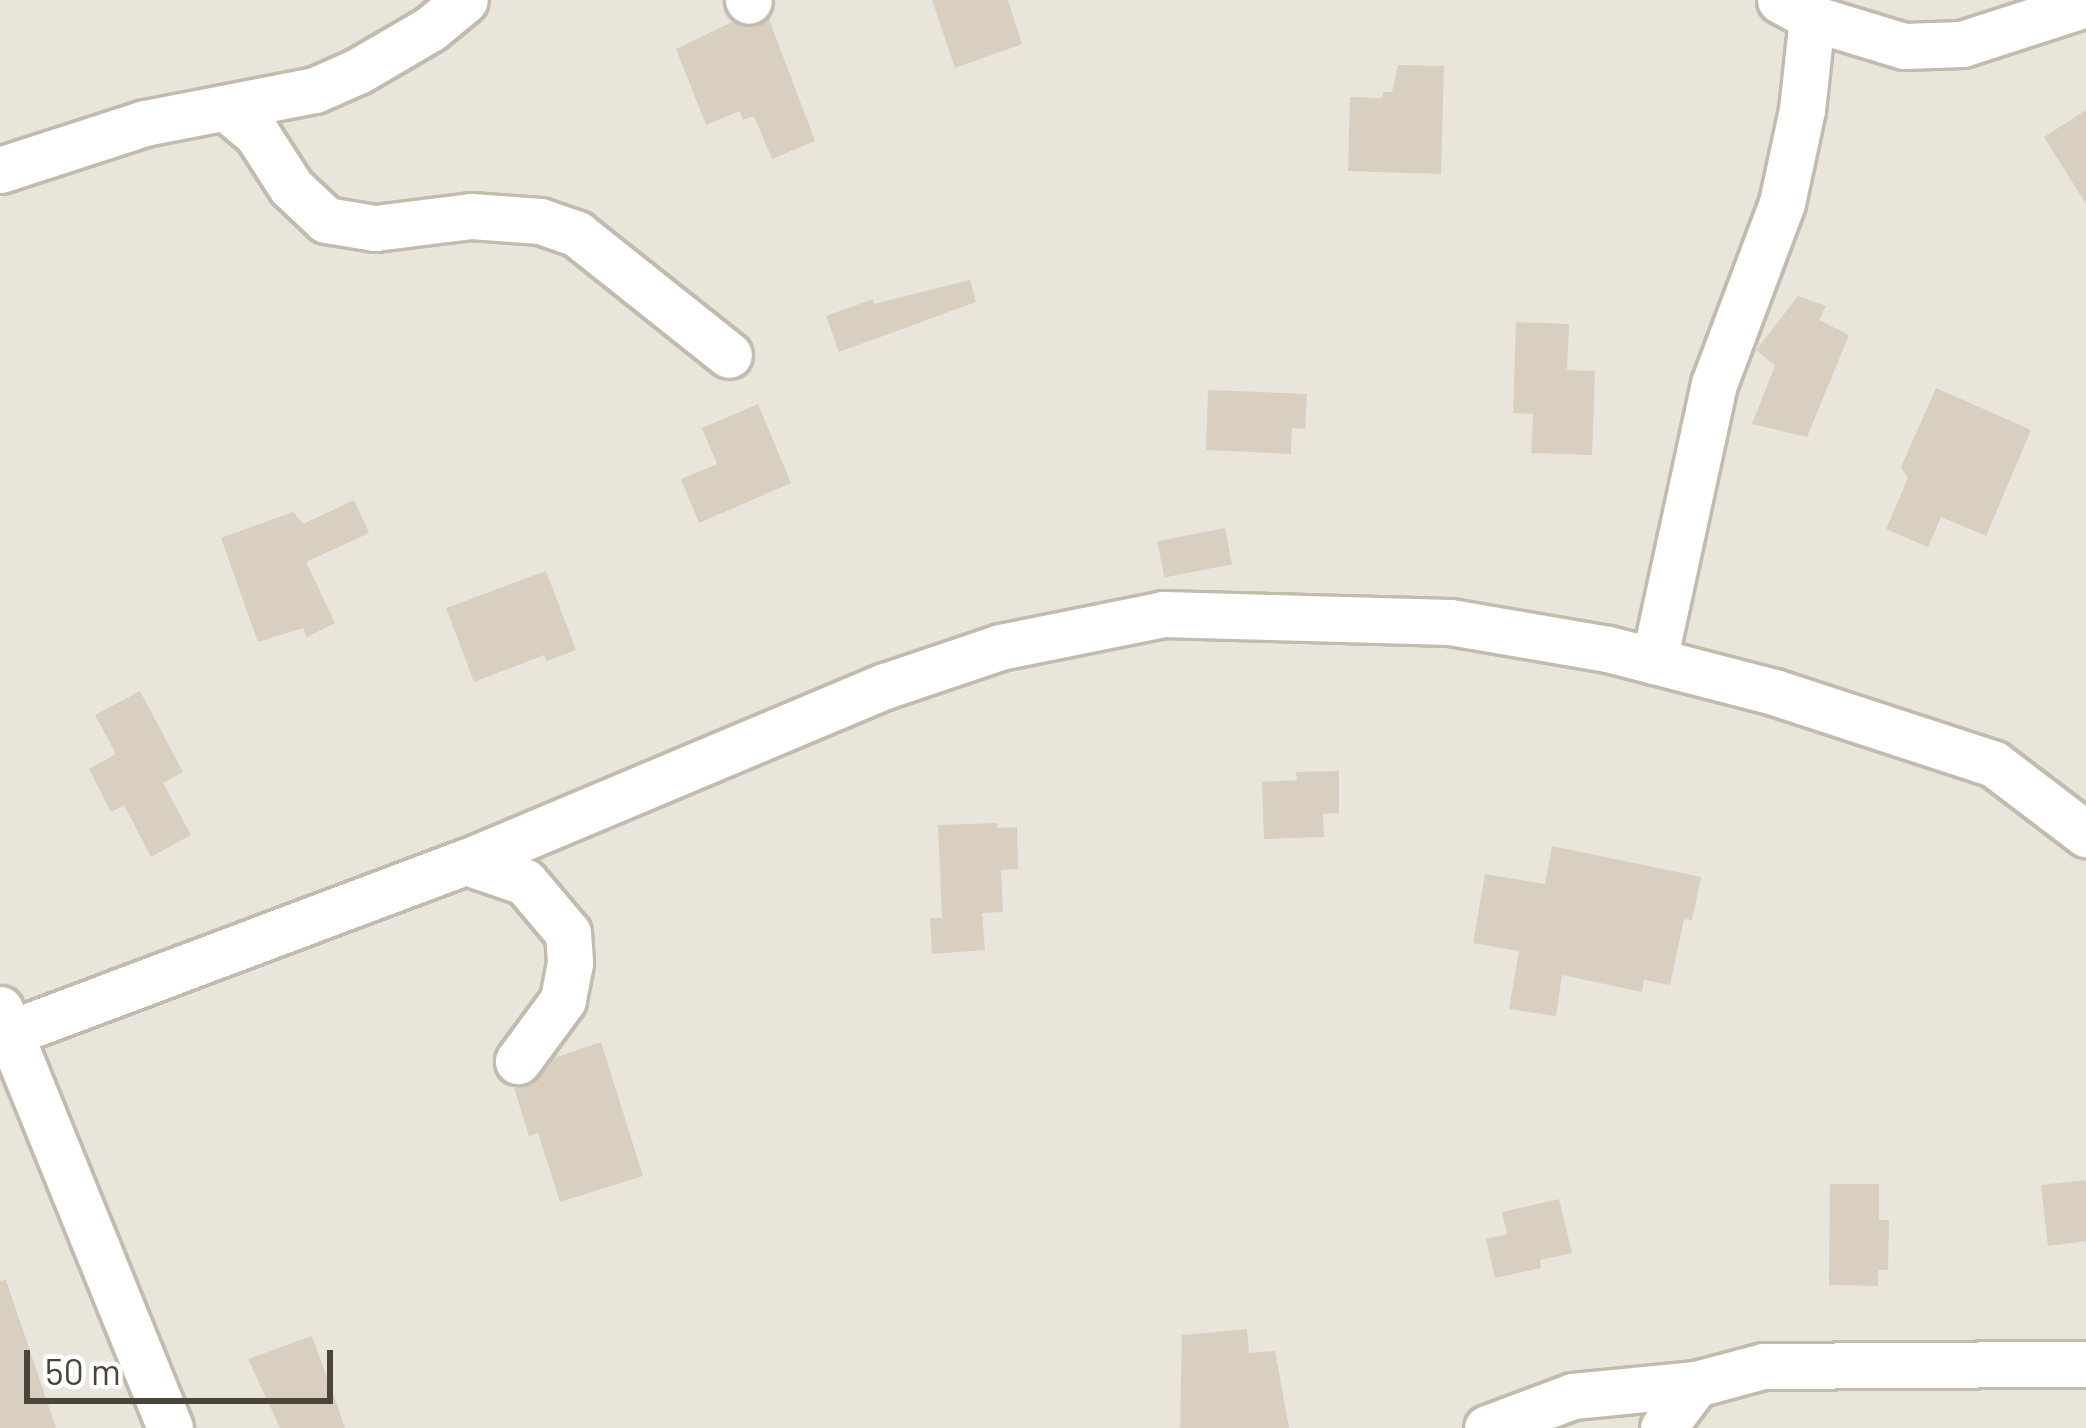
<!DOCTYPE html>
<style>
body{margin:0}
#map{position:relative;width:2086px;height:1428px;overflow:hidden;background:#f6f3ec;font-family:Barlow,sans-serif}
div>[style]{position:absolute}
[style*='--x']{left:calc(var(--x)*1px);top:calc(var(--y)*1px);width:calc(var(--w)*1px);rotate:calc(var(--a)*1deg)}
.residential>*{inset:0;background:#eae5da;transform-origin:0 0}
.building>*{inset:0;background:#d8cfc1;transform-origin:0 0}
.roads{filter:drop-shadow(3px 0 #c2bbae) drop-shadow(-3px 0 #c2bbae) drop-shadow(0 3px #c2bbae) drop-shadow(0 -3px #c2bbae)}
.minor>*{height:45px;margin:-22.5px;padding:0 22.5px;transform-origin:22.5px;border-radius:22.5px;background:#fff}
span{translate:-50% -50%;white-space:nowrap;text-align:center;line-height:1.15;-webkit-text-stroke:12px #fff;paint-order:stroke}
.scale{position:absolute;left:24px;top:1350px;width:309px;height:54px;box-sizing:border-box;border:6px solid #4b4439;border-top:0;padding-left:15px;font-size:36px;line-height:42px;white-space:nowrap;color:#4b4439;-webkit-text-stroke:9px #fff;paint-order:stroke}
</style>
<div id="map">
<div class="residential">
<i style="left:0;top:0;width:2086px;height:1428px"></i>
</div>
<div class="building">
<i style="clip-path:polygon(932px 0,1008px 0,1022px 44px,955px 68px)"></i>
<i style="clip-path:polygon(769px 19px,815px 141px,772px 159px,754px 116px,743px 120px,740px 111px,706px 125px,676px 49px,732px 22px,755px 27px)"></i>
<i style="clip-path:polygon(1398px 65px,1444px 66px,1441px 174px,1348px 171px,1350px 97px,1383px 98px,1383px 92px,1392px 92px)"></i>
<i style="clip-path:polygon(2086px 110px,2086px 204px,2044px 137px)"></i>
<i style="clip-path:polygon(970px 280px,976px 302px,839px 352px,826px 316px,873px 299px,874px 304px)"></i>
<i style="clip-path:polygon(1798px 296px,1826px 306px,1819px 320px,1849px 335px,1807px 437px,1752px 424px,1775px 366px,1756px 350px)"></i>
<i style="clip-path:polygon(1516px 322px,1569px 324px,1567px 370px,1595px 371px,1592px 455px,1531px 453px,1533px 414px,1513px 413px)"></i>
<i style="clip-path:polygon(1936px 388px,2031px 430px,1986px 536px,1941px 517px,1928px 547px,1886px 529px,1908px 478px,1901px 467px)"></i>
<i style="clip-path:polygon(1208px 390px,1307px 394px,1305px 429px,1292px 428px,1291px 454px,1206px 450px)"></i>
<i style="clip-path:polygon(758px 404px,791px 483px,699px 523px,681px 479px,717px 464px,702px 428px)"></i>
<i style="clip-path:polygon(354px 500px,369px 533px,306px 562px,335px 623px,307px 637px,303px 628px,258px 642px,221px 538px,293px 512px,303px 524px)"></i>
<i style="left:1225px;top:528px;width:37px;height:69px;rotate:79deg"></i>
<i style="clip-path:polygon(546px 571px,576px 650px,547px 661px,544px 655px,474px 682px,446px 608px)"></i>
<i style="clip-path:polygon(140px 691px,183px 772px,163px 783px,191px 835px,151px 857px,124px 805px,111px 812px,89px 769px,116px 754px,95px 715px)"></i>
<i style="clip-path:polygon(1339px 771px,1339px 813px,1323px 814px,1324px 837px,1264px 839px,1262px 782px,1297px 780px,1296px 772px)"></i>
<i style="clip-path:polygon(997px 823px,997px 828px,1017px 827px,1018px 869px,1001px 870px,1003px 912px,982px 913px,985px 950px,932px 954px,930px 918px,942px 918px,938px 825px)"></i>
<i style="clip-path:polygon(1552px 846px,1701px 877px,1692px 920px,1684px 919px,1670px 985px,1644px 980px,1642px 992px,1562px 975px,1556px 1016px,1509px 1009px,1519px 951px,1473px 943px,1485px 874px,1545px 884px)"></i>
<i style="clip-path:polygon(601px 1042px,643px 1176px,560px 1202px,538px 1133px,529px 1136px,514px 1088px,530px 1085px,554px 1058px)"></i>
<i style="clip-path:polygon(2086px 1180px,2086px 1241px,2048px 1246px,2041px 1185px)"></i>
<i style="clip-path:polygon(1830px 1184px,1879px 1184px,1879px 1220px,1889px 1220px,1888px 1270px,1878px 1270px,1878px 1286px,1829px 1285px)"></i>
<i style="clip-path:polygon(1559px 1199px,1572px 1253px,1540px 1260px,1541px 1268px,1495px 1278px,1486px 1239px,1507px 1234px,1502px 1212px)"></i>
<i style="clip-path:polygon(6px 1280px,56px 1428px,0 1428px,0 1281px)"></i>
<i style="clip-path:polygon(1247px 1329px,1249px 1353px,1275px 1351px,1289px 1428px,1180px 1428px,1182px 1335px)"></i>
<i style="clip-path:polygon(312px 1336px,336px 1402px,345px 1428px,280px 1428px,248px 1359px)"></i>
</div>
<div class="roads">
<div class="minor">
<i style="--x:748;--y:0;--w:1;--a:45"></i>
<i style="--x:1780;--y:0;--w:37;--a:29"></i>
<i style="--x:1812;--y:18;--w:96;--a:16.9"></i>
<i style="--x:1904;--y:46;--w:58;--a:-2"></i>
<i style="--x:1962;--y:44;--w:130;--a:-17.9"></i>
<i style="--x:226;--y:108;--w:40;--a:40"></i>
<i style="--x:257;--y:134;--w:63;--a:57.3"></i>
<i style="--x:291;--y:187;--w:48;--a:43.3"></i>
<i style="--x:326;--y:220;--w:50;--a:9.3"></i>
<i style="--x:375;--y:228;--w:97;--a:-7.1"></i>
<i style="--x:471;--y:216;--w:69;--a:4.1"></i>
<i style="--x:540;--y:221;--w:39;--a:19"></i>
<i style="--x:577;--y:234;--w:194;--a:38.5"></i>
<i style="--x:0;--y:170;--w:152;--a:-18"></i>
<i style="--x:145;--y:123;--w:173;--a:-11"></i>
<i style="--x:315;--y:90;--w:47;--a:-23.8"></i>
<i style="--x:358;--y:71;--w:83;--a:-30.3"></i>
<i style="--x:430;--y:29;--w:45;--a:-39.6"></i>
<i style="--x:1654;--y:661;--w:283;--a:-77.8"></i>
<i style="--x:1714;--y:384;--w:193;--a:-69.4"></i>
<i style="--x:1782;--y:203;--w:95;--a:-77.9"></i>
<i style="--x:1802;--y:110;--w:93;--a:-83.8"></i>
<i style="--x:466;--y:862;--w:62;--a:18.7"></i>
<i style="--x:525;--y:882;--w:67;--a:49.9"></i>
<i style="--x:568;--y:933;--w:30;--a:86"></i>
<i style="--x:570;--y:963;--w:38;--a:101"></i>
<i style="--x:563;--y:1000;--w:76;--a:126.4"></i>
<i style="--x:0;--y:1009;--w:452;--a:67.9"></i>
<i style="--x:10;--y:1033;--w:487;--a:-20.6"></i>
<i style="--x:466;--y:862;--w:454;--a:-22.8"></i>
<i style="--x:885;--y:686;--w:121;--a:-18.7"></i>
<i style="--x:1000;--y:647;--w:166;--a:-11.4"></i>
<i style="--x:1163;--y:614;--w:287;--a:1.6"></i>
<i style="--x:1450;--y:622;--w:160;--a:9.7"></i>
<i style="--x:1608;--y:649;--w:171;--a:14.5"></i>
<i style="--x:1774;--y:692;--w:231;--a:18.1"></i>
<i style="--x:1994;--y:764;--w:116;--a:37.3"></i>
<i style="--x:1487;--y:1428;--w:92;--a:-20.4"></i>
<i style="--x:1573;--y:1396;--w:124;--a:-5.6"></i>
<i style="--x:1663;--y:1428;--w:55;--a:-53.1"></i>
<i style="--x:1696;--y:1384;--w:69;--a:-15"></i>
<i style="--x:1763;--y:1366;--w:323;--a:-0.4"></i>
</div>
</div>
<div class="scale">50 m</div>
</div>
